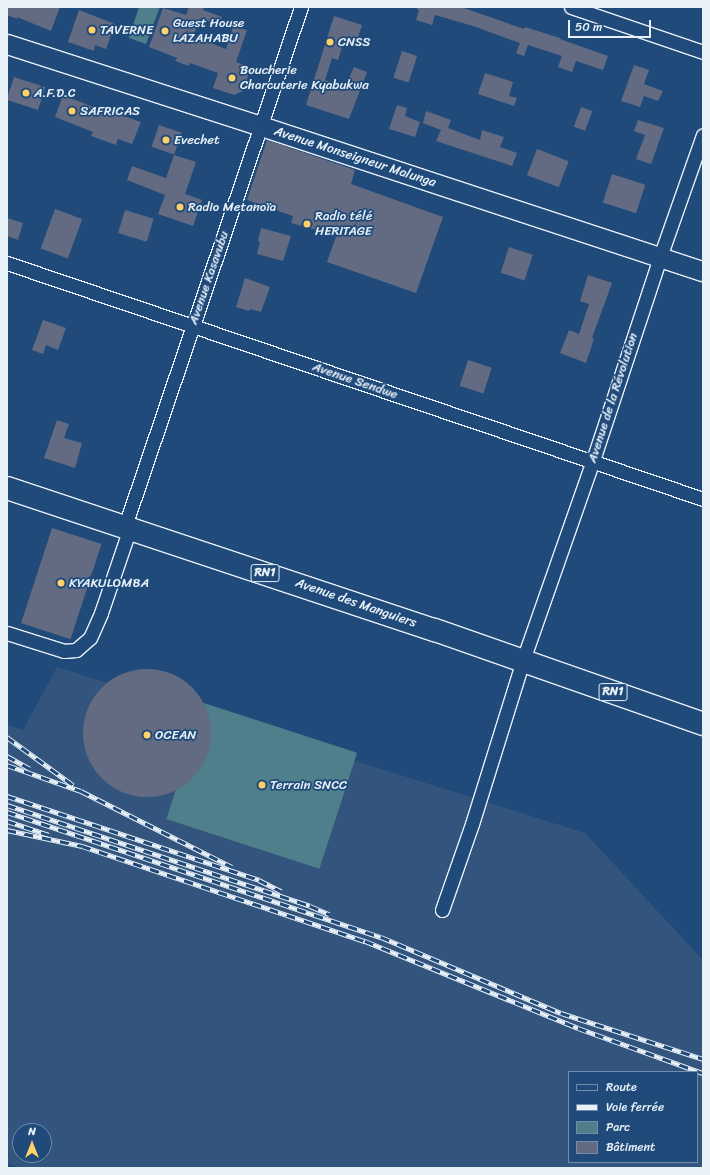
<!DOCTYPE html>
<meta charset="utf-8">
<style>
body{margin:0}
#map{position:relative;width:710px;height:1175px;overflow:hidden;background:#1f4a7a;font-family:Sriracha,sans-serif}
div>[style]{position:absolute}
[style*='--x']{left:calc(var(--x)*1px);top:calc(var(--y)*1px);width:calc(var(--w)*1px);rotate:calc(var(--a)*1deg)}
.built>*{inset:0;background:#33547c}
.green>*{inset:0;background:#4e7f8b;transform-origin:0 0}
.building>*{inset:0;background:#626b82;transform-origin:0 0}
.round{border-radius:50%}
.roads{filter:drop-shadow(1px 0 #e8f1f8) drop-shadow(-1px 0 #e8f1f8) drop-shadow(0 1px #e8f1f8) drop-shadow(0 -1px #e8f1f8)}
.street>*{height:13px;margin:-6.5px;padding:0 6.5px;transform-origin:6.5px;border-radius:6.5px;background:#1f4a7a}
.secondary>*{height:19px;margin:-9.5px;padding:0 9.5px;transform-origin:9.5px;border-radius:9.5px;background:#1f4a7a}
.highway>*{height:22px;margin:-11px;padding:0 11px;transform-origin:11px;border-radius:11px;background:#1f4a7a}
.rail>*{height:4.5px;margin-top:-2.25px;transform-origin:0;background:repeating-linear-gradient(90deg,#1f4a7a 0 9px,#e8f1f8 0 18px);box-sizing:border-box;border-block:1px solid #e8f1f8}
.dots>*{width:11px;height:11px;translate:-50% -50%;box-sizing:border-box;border:2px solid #1f4a7a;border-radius:50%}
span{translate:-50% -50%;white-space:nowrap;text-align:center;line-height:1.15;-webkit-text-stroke:3.5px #1f4a7a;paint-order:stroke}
.shield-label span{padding:1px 3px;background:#1f4a7a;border:1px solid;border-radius:3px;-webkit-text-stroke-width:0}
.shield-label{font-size:12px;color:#e8f1f8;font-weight:700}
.poi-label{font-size:13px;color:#e8f1f8}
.left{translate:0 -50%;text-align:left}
.street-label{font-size:13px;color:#e8f1f8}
.frame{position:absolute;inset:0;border:8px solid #e8f1f8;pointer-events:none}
.legend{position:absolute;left:568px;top:1071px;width:130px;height:92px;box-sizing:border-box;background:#1f4a7a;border:1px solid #6f8dac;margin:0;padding:5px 7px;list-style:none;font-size:12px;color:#e8f1f8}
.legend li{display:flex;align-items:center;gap:8px;height:20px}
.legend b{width:20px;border:1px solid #6f8dac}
.north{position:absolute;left:12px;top:1123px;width:40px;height:40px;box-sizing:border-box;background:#1f4a7a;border:1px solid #6f8dac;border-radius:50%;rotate:0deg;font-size:11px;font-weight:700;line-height:16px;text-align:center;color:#e8f1f8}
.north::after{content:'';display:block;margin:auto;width:14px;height:18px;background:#ffd166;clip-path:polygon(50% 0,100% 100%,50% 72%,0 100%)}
.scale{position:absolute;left:568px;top:20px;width:83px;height:18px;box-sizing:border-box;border:2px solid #e8f1f8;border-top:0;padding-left:5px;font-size:12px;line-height:14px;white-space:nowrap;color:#e8f1f8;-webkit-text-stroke:3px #1f4a7a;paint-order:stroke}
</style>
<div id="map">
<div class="built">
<i style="clip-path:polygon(evenodd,57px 667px,585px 833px,703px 960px,703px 1168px,20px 1168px,7px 1163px,7px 725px,23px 730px,57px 667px,569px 1072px,697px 1072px,697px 1162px,569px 1162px,569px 1072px,57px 667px,20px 1131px,44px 1131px,44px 1155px,20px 1155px,20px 1131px)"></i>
</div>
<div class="green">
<i style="clip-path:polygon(139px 7px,160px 7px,146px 44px,129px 38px)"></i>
<i style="left:204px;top:703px;width:161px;height:122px;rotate:18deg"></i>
</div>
<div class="building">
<i style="clip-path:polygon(7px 7px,60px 7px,51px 31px,17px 17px,17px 19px,7px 15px)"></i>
<i style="clip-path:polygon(189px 7px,204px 7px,203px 10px,222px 17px,219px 26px,201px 18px,193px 36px,226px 49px,233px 27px,247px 30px,236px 62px,251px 67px,243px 91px,234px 95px,213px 88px,218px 73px,190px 63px,189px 66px,175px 61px,177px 58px,149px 47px,163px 8px,186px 15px)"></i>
<i style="clip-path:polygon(417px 7px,461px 7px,524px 29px,525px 27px,560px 38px,560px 39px,608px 56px,603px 70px,576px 61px,572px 72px,558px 67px,562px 56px,528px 45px,524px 56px,516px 53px,520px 43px,473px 26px,435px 15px,432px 25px,416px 20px,419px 10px,417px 9px)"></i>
<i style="clip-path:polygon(79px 10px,115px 24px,106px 49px,95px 45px,94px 51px,68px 42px)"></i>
<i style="clip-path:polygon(334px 16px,362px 25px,357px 40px,345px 37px,338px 60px,332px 58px,325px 80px,345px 87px,354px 67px,367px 72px,349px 119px,306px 105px)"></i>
<i style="left:402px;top:51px;width:16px;height:28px;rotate:18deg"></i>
<i style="clip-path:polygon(634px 65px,649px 70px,644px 84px,663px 91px,658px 101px,644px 96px,640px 107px,621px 101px)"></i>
<i style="clip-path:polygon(485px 73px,513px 82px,509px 96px,517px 98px,514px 106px,478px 94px)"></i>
<i style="left:14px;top:77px;width:33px;height:24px;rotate:18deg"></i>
<i style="clip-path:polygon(63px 95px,101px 110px,101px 108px,141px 122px,132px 144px,118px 139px,116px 145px,91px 136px,93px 132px,55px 117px)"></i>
<i style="clip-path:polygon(397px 105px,407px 108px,405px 116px,420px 122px,415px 137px,389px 129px)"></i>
<i style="left:581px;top:107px;width:12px;height:21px;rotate:20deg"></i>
<i style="clip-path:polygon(426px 111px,451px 120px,448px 128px,480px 140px,482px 130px,504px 137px,500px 147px,517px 153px,512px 166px,436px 141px,441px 130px,423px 123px)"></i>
<i style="clip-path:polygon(638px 120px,664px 128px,651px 164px,636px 159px,645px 135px,634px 131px)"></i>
<i style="left:159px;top:125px;width:24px;height:23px;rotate:19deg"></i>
<i style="clip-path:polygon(267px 140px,355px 170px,351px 184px,443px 217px,416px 293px,327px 262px,338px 231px,321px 226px,320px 231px,291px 223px,293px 216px,247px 200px)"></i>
<i style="left:537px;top:149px;width:34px;height:28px;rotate:21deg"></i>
<i style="clip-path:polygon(174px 155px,196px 162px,185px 194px,202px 200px,193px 226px,158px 214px,165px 195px,127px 180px,132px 166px,166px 178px)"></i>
<i style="left:612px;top:174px;width:35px;height:30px;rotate:18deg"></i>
<i style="left:55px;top:209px;width:29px;height:42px;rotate:20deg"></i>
<i style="left:125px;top:210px;width:30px;height:24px;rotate:17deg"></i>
<i style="clip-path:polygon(7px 218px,23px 223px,18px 240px,7px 236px)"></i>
<i style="clip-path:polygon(261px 228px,291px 236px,283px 261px,257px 254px,260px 242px,258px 241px)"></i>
<i style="left:509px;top:247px;width:25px;height:27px;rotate:18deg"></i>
<i style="clip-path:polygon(588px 275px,612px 283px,592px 338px,594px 339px,586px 363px,560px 353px,569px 330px,579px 334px,589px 304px,580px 301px)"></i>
<i style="clip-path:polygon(245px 278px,270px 287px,261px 312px,250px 309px,249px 311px,236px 307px)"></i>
<i style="clip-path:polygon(43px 320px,66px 328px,58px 350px,46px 345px,43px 354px,32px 350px)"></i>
<i style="left:468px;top:360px;width:25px;height:27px;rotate:18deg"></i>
<i style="clip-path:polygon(57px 420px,69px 424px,64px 438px,82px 443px,75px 468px,44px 458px)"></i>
<i style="left:52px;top:528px;width:52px;height:100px;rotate:18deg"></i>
<i class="round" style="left:83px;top:669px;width:128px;height:128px"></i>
</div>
<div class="roads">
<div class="street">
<i style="--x:571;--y:7;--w:139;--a:18.8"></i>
<i style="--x:7;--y:263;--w:735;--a:18.73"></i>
<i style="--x:125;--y:526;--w:548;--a:-71.27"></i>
<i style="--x:7;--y:633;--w:60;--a:17.5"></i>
<i style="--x:64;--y:651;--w:12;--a:-5"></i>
<i style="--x:76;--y:650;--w:18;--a:-41"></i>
<i style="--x:90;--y:638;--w:27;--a:-66"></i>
<i style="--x:101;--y:613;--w:90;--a:-71.2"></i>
<i style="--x:442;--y:910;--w:91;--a:-70.8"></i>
<i style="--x:472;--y:824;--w:172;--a:-72.7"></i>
<i style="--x:523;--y:660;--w:212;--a:-70.7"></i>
<i style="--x:593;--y:460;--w:214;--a:-71.7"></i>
<i style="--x:660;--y:257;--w:129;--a:-70.6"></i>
</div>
<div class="secondary">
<i style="--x:7;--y:44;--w:267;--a:17.9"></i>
<i style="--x:261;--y:126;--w:465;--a:18.2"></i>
</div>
<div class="highway">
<i style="--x:7;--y:488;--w:451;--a:18.4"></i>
<i style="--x:435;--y:630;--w:284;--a:19.3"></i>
</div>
</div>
<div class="rail">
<i style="--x:7;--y:737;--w:82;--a:36"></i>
<i style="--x:7;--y:756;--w:26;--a:29"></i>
<i style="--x:7;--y:765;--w:78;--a:19.4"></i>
<i style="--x:81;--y:791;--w:169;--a:26.7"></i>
<i style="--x:7;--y:796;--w:266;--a:18.4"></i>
<i style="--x:259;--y:880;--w:25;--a:27"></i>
<i style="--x:7;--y:805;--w:319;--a:18.4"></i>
<i style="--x:310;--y:906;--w:21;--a:23"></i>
<i style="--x:7;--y:812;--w:394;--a:18.5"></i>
<i style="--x:381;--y:937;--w:195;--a:22.9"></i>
<i style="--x:561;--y:1013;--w:149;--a:17.9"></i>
<i style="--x:7;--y:821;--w:44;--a:18.4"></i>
<i style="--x:7;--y:830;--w:77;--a:12"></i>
<i style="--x:82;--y:846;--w:299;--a:18.6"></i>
<i style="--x:365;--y:941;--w:230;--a:22.2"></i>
<i style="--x:578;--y:1028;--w:133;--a:19.8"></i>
</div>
<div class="dots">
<i style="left:92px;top:30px;background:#ffd166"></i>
<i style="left:165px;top:31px;background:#ffd166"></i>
<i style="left:330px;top:42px;background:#ffd166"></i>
<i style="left:232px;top:78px;background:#ffd166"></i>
<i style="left:26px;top:93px;background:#ffd166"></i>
<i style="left:72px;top:111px;background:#ffd166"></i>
<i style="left:166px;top:140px;background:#ffd166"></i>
<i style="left:180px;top:207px;background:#ffd166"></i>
<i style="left:307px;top:224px;background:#ffd166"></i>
<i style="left:61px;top:583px;background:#ffd166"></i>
<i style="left:147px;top:735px;background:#ffd166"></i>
<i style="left:262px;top:785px;background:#ffd166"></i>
</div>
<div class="shield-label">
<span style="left:265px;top:573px">RN1</span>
<span style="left:613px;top:692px">RN1</span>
</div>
<div class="poi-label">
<span class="left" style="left:173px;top:31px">Guest House<br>LAZAHABU</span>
<span class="left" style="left:100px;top:30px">TAVERNE</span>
<span class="left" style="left:338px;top:42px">CNSS</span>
<span class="left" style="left:240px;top:78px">Boucherie<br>Charcuterie Kyabukwa</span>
<span class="left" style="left:34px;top:93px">A.F.D.C</span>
<span class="left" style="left:80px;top:111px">SAFRICAS</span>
<span class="left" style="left:174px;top:140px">Evechet</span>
<span class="left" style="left:188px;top:207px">Radio Metanoïa</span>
<span class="left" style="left:315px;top:224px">Radio télé<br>HERITAGE</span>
<span class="left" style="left:69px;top:583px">KYAKULOMBA</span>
<span class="left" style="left:155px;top:735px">OCEAN</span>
<span class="left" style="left:270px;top:785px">Terrain SNCC</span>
</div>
<div class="street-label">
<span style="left:355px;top:157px;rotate:18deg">Avenue Monseigneur Malunga</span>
<span style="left:209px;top:278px;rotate:-71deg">Avenue Kasavubu</span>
<span style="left:355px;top:381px;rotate:19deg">Avenue Sendwe</span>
<span style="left:613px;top:398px;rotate:-72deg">Avenue de la Révolution</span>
<span style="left:356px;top:603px;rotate:19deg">Avenue des Manguiers</span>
</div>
<div class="frame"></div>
<ul class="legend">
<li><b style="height:5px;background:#1f4a7a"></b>Route</li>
<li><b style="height:5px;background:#e8f1f8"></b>Voie ferrée</li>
<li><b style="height:11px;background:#4e7f8b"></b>Parc</li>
<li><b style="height:11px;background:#626b82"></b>Bâtiment</li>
</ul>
<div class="north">N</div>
<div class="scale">50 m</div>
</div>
